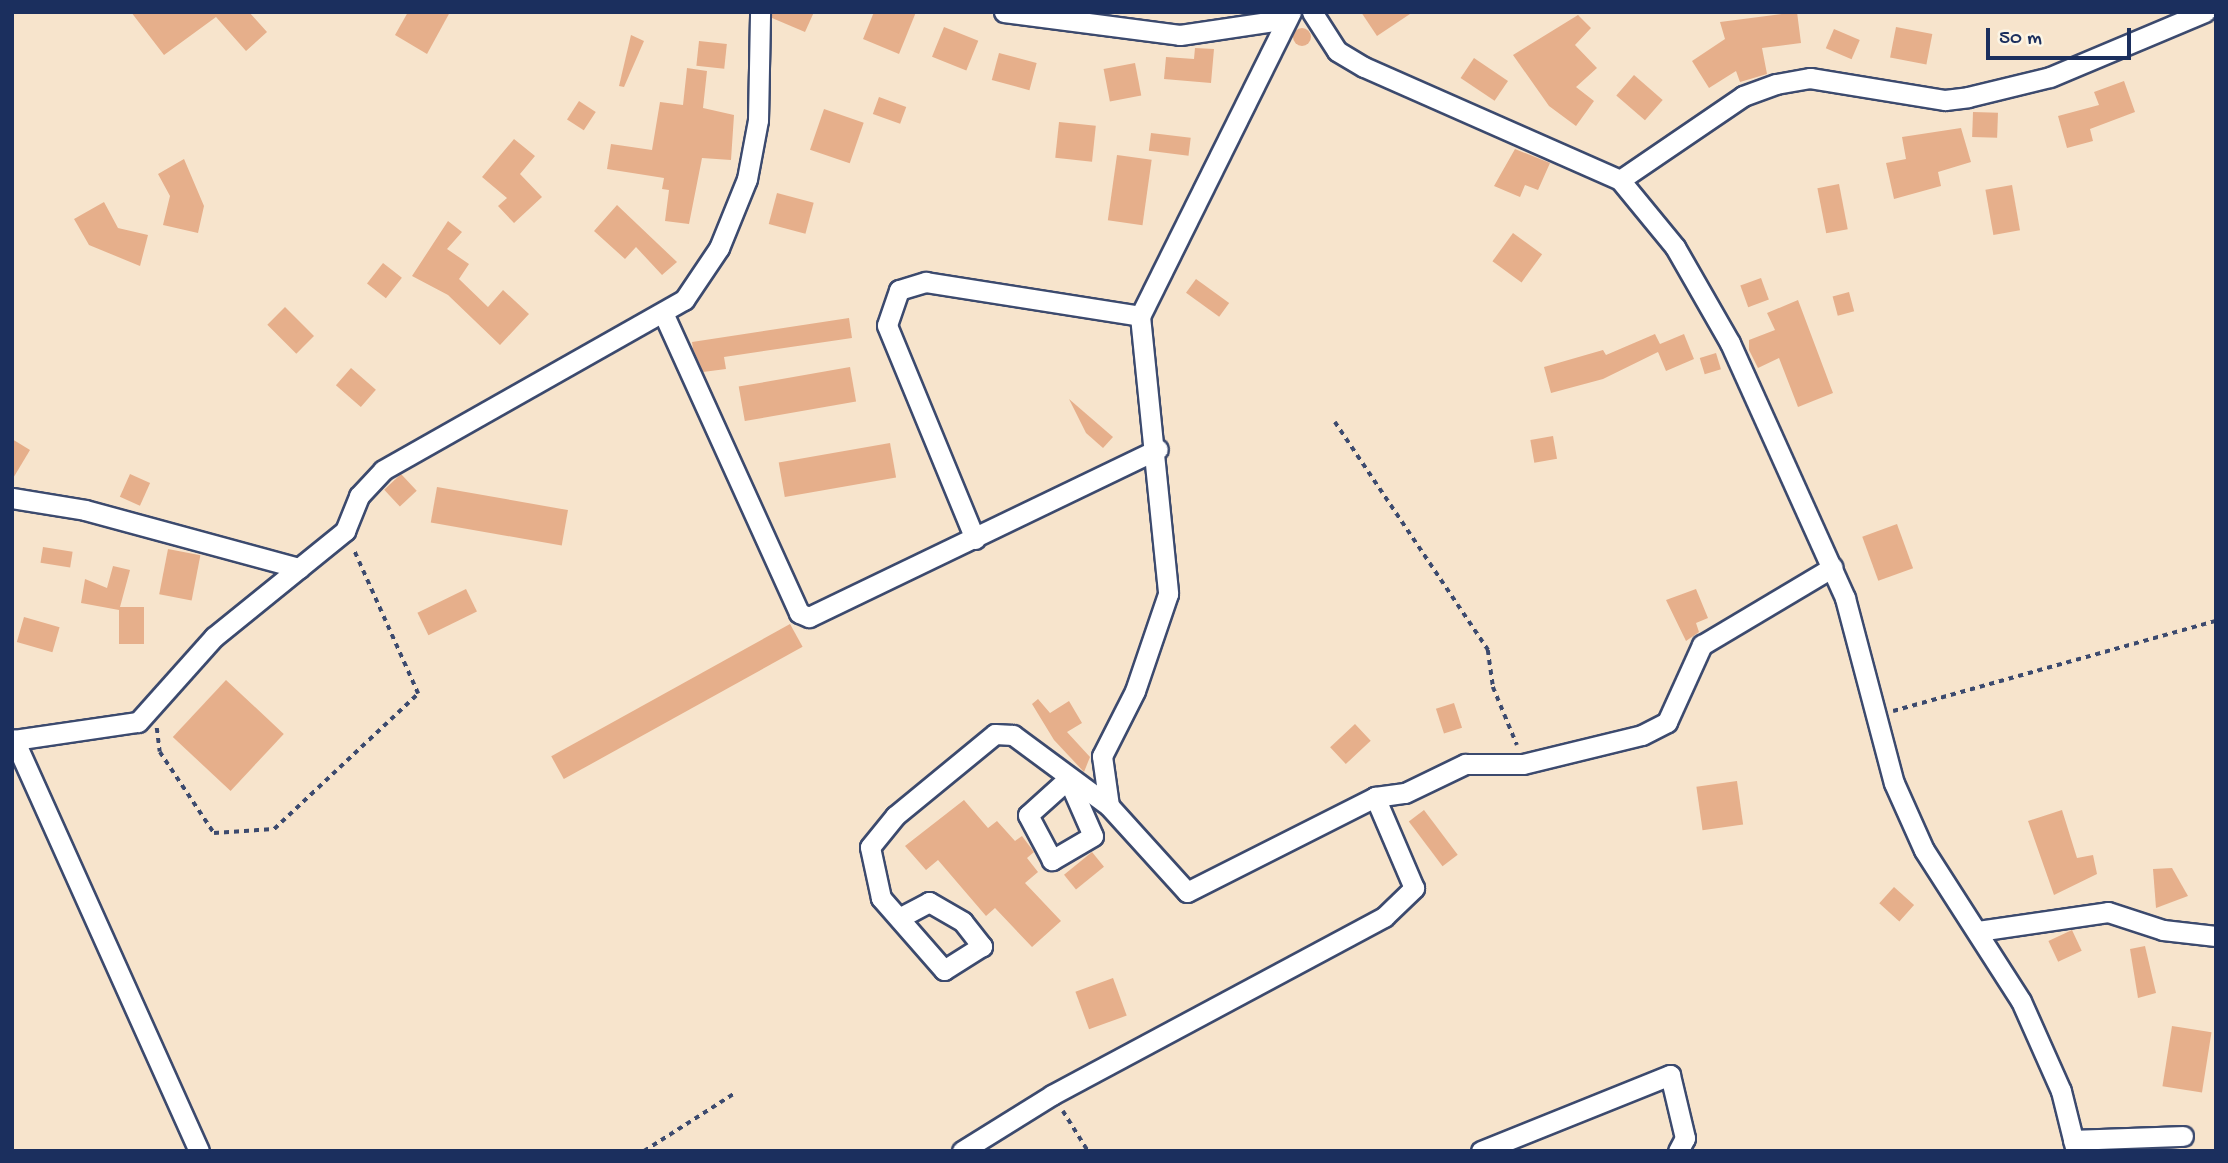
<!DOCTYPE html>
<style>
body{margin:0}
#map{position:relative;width:2228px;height:1163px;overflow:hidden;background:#f7e4cc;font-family:"Gochi Hand",sans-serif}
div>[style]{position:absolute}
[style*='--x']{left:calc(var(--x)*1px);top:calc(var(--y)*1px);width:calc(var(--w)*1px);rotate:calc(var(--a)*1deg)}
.building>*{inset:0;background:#e6af8b;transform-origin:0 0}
.round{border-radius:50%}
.path>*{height:3.5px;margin-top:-1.75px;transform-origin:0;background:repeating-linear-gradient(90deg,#3c4a6e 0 5px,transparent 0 10px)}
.roads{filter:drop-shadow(2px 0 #3c4a6e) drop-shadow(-2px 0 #3c4a6e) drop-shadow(0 2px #3c4a6e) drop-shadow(0 -2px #3c4a6e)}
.minor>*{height:19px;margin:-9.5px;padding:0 9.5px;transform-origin:9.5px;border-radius:9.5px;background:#fff}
span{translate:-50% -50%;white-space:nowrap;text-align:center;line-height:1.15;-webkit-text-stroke:5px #fcf5e5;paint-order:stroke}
.frame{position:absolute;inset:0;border:14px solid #1b2f5e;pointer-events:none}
.scale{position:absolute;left:1986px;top:28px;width:145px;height:32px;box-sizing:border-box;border:4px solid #1b2f5e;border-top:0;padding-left:9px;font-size:21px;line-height:24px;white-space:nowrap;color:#1b2f5e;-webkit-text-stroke:5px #fcf5e5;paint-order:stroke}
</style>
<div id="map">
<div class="building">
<i style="clip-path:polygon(131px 12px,249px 12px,267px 32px,246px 51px,216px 17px,164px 55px)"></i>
<i style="clip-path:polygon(408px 12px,450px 12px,427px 54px,395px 35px)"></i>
<i style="clip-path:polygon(772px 12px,814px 12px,805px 32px,772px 18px)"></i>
<i style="clip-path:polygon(874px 12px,916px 12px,899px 54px,863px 39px)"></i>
<i style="clip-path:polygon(1361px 12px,1413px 12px,1377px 36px)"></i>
<i style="clip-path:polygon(1797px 12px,1801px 43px,1762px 48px,1767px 74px,1740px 82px,1736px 71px,1709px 88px,1692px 61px,1725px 39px,1720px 22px)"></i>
<i style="clip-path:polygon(1578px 15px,1591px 28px,1575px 45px,1597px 68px,1576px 87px,1594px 101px,1576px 126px,1549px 106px,1513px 55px)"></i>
<i style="left:944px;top:27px;width:37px;height:32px;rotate:22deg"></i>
<i style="left:1896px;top:27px;width:37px;height:31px;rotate:11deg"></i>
<i class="round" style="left:1293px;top:28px;width:18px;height:18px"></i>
<i style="left:1834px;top:29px;width:28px;height:21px;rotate:23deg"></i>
<i style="clip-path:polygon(631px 35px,644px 41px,624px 87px,619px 86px)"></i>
<i style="left:699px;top:41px;width:28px;height:25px;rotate:6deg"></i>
<i style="clip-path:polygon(1195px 48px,1214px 49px,1211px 83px,1164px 79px,1166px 57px,1194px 59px)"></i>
<i style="left:999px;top:53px;width:39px;height:28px;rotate:15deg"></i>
<i style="left:1474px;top:58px;width:41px;height:24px;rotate:34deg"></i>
<i style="left:1135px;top:63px;width:33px;height:32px;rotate:79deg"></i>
<i style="clip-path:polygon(687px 68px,707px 71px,703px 108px,734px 115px,731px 160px,702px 158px,689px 224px,665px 221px,669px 190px,662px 189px,664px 178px,607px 169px,611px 144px,652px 150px,660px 102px,683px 105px)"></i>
<i style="left:1634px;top:75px;width:38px;height:27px;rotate:41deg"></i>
<i style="clip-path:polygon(2124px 81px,2135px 112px,2090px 129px,2093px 141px,2067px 148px,2058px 116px,2099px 105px,2094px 92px)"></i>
<i style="left:879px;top:97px;width:29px;height:18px;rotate:20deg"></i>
<i style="left:579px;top:101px;width:20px;height:22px;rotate:33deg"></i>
<i style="left:824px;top:109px;width:42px;height:43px;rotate:19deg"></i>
<i style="left:1973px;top:112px;width:25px;height:25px;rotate:2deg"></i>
<i style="left:1059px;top:122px;width:37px;height:36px;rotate:6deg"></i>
<i style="clip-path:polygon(1961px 128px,1971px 162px,1938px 172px,1941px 186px,1894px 199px,1886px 163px,1906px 159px,1902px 137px)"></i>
<i style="left:1151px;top:133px;width:40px;height:18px;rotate:7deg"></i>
<i style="clip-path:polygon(514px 139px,535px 156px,520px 174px,542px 197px,514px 223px,498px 206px,507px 198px,482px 177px)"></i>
<i style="clip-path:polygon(1515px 149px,1550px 163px,1538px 190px,1525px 185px,1520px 197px,1494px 186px)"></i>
<i style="left:1117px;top:155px;width:35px;height:66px;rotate:8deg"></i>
<i style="clip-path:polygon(184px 159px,204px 206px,198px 233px,163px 225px,170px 196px,158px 174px)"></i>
<i style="left:1839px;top:184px;width:46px;height:22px;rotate:79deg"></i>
<i style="left:2012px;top:185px;width:46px;height:27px;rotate:80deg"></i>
<i style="left:777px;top:193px;width:38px;height:32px;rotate:15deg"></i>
<i style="clip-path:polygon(104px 202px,118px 228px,148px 235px,140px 266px,89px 245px,74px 219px)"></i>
<i style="clip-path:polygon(617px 205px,677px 262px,662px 275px,636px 247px,625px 259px,594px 231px)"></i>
<i style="clip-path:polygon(448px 221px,462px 232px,447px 249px,469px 264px,459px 279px,488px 307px,503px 290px,529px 314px,500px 345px,448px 295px,412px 276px)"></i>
<i style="left:1513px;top:233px;width:36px;height:35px;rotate:36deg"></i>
<i style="left:383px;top:263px;width:24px;height:26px;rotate:38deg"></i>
<i style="left:1761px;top:278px;width:23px;height:22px;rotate:70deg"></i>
<i style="left:1196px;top:279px;width:41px;height:17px;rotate:36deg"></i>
<i style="left:1849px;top:292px;width:20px;height:17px;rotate:75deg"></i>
<i style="clip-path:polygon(1798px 300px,1833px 393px,1798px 407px,1779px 358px,1758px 368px,1749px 350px,1749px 340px,1775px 330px,1767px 313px)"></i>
<i style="left:285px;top:307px;width:41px;height:25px;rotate:45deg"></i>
<i style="clip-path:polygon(849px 318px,852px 338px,724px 357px,726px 369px,703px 372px,693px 349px,692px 342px)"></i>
<i style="clip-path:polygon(1655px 334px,1660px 344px,1684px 334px,1694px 359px,1666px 371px,1658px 352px,1603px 379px,1551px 393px,1544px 367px,1603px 350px,1606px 355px)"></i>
<i style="left:1716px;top:353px;width:17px;height:17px;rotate:73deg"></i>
<i style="left:850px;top:367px;width:35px;height:113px;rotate:80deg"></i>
<i style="left:351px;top:368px;width:33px;height:23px;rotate:41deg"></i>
<i style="clip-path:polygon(1069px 399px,1113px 437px,1103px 448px,1086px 433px)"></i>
<i style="left:1553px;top:436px;width:23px;height:23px;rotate:80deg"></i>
<i style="clip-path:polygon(12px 439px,30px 450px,12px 480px)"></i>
<i style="left:890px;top:443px;width:35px;height:113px;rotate:80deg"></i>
<i style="left:130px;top:474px;width:22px;height:25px;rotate:24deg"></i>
<i style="left:401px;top:474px;width:23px;height:23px;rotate:47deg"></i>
<i style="left:437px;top:487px;width:133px;height:36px;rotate:10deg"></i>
<i style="left:1897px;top:524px;width:47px;height:37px;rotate:70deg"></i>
<i style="left:43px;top:547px;width:30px;height:16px;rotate:9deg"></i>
<i style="left:168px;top:549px;width:33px;height:46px;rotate:11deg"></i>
<i style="clip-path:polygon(113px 566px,130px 570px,120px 607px,144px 607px,144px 644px,119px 644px,119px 610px,81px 603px,85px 579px,107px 588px)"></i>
<i style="left:466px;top:589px;width:25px;height:54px;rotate:64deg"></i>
<i style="clip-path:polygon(1696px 589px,1708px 618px,1696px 623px,1699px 632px,1686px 641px,1666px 600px)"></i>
<i style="left:24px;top:617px;width:37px;height:26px;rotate:16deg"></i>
<i style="left:790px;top:624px;width:26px;height:273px;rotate:61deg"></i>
<i style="left:226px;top:680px;width:79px;height:78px;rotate:43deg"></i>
<i style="clip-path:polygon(1038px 699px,1050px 713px,1069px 701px,1082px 723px,1067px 732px,1090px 757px,1084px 772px,1054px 740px,1032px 704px)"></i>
<i style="left:1454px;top:703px;width:26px;height:19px;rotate:72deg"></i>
<i style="left:1355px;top:724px;width:23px;height:34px;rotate:47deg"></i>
<i style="left:1737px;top:781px;width:44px;height:41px;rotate:82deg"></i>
<i style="clip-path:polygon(964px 800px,988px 828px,997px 821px,1015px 841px,1022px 836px,1034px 852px,1027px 858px,1038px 872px,1025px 883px,1061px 921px,1032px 947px,995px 908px,986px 916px,938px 860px,926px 870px,905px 846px)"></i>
<i style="left:1424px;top:810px;width:56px;height:19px;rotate:53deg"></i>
<i style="clip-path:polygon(2062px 810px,2077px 858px,2093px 855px,2097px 874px,2054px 895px,2028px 821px)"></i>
<i style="left:1092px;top:852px;width:19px;height:36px;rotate:51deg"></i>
<i style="clip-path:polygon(2172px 868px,2188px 896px,2156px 908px,2153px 869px)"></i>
<i style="left:1894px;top:887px;width:27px;height:22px;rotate:42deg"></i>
<i style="left:2072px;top:930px;width:23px;height:26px;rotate:65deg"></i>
<i style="clip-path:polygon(2145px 946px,2156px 993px,2138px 998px,2130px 949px)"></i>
<i style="left:1113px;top:978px;width:40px;height:40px;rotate:70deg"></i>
<i style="left:2172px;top:1026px;width:40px;height:61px;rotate:9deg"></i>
</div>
<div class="path">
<i style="--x:1335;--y:422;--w:275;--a:56.1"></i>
<i style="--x:1488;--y:650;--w:37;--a:82"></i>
<i style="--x:1493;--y:687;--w:63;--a:67.5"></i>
<i style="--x:1893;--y:711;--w:335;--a:-15.6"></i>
<i style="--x:157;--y:728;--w:24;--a:83"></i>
<i style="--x:160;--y:752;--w:97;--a:56.3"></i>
<i style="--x:214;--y:833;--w:60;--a:-3.8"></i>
<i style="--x:274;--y:829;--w:197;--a:-43.2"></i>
<i style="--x:418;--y:694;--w:159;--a:-114.1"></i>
<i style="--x:1063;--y:1111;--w:47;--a:58"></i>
<i style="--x:644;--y:1151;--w:108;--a:-32.5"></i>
</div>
<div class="roads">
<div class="minor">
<i style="--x:1004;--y:12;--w:177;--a:7.4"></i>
<i style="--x:1180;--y:35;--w:108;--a:-8.5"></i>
<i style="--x:1291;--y:12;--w:339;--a:116.4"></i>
<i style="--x:1140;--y:316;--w:279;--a:84.2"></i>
<i style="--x:1168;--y:594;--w:102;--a:108.8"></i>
<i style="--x:1135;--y:691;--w:73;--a:116.9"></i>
<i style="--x:1102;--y:756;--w:50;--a:82"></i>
<i style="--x:1109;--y:806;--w:116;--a:47.8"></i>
<i style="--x:1187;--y:892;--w:211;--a:-26.8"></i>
<i style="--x:1375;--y:797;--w:30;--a:-8"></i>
<i style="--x:1405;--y:793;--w:67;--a:-25.8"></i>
<i style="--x:1465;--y:764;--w:58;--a:0"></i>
<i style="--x:1523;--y:764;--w:122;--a:-13.7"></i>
<i style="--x:1642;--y:735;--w:28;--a:-27"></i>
<i style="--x:1667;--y:722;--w:85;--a:-65.6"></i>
<i style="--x:1702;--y:645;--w:152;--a:-30.8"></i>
<i style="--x:1312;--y:12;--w:46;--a:57.3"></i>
<i style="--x:1337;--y:51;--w:31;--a:31"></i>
<i style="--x:1364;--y:67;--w:280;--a:23.8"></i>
<i style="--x:1620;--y:180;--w:87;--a:50.6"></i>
<i style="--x:1675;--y:247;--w:111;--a:60.2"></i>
<i style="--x:1730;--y:343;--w:280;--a:65.7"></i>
<i style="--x:1845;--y:598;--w:191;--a:75.2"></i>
<i style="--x:1894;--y:783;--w:73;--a:65.9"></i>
<i style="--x:1924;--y:850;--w:179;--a:57.3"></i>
<i style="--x:2021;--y:1001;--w:98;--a:66"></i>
<i style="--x:2061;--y:1091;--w:62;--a:76"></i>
<i style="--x:1620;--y:180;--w:149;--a:-34.3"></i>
<i style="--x:1743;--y:96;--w:35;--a:-20"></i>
<i style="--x:1776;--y:84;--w:35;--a:-10"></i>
<i style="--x:1810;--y:78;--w:137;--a:9.3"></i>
<i style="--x:1945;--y:100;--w:23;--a:-7"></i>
<i style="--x:1968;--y:97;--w:84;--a:-13.7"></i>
<i style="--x:2050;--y:77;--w:168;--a:-22.8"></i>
<i style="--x:664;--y:315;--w:327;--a:65.6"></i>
<i style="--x:799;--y:613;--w:11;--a:22"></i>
<i style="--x:809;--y:617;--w:387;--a:-25.7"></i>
<i style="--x:12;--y:498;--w:74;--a:9.3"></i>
<i style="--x:85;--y:510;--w:222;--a:15.2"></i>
<i style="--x:975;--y:539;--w:231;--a:-112.4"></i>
<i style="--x:887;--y:325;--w:37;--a:-71"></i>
<i style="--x:899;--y:290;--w:28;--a:-17"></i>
<i style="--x:926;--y:282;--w:217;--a:9"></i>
<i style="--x:1068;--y:779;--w:62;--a:66.3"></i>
<i style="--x:1093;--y:836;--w:48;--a:149.7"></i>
<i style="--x:1052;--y:860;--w:51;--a:-118.1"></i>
<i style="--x:1028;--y:815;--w:54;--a:-42"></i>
<i style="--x:899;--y:918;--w:34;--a:-28"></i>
<i style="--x:929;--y:902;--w:39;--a:30"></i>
<i style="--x:963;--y:922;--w:31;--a:52"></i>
<i style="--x:982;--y:946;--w:45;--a:147.7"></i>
<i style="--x:944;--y:970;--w:96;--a:-131.2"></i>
<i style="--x:881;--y:898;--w:52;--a:-102.2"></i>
<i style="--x:870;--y:847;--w:40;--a:-51"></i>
<i style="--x:895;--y:816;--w:129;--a:-39.4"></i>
<i style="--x:995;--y:734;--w:18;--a:3"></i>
<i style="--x:1013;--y:735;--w:119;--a:36.5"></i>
<i style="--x:1978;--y:931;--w:131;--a:-8.3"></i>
<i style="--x:2108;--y:912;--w:58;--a:18.1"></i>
<i style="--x:2163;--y:930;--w:53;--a:6.5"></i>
<i style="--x:2073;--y:1140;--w:110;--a:-2.1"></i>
<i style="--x:199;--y:1151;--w:451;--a:-114.2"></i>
<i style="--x:14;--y:740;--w:125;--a:-8.3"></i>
<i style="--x:138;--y:722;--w:114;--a:-48.2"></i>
<i style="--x:214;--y:637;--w:169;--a:-39"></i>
<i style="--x:345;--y:531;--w:38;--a:-68"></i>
<i style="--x:359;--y:496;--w:35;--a:-47"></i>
<i style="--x:383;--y:470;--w:346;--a:-29.5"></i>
<i style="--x:684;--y:300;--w:63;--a:-56.1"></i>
<i style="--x:719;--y:248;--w:74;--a:-67.9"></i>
<i style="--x:747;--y:179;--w:60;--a:-79.4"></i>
<i style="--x:758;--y:120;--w:108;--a:-88.9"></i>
<i style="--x:962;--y:1151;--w:106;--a:-31.9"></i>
<i style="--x:1052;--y:1095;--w:377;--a:-28.2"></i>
<i style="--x:1384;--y:917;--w:42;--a:-44"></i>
<i style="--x:1414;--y:888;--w:99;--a:-113.2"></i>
<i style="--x:1481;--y:1151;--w:204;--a:-21.9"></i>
<i style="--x:1670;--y:1075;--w:65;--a:76.6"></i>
<i style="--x:1685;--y:1138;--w:15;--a:118"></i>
</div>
</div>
<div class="frame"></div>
<div class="scale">50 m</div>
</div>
